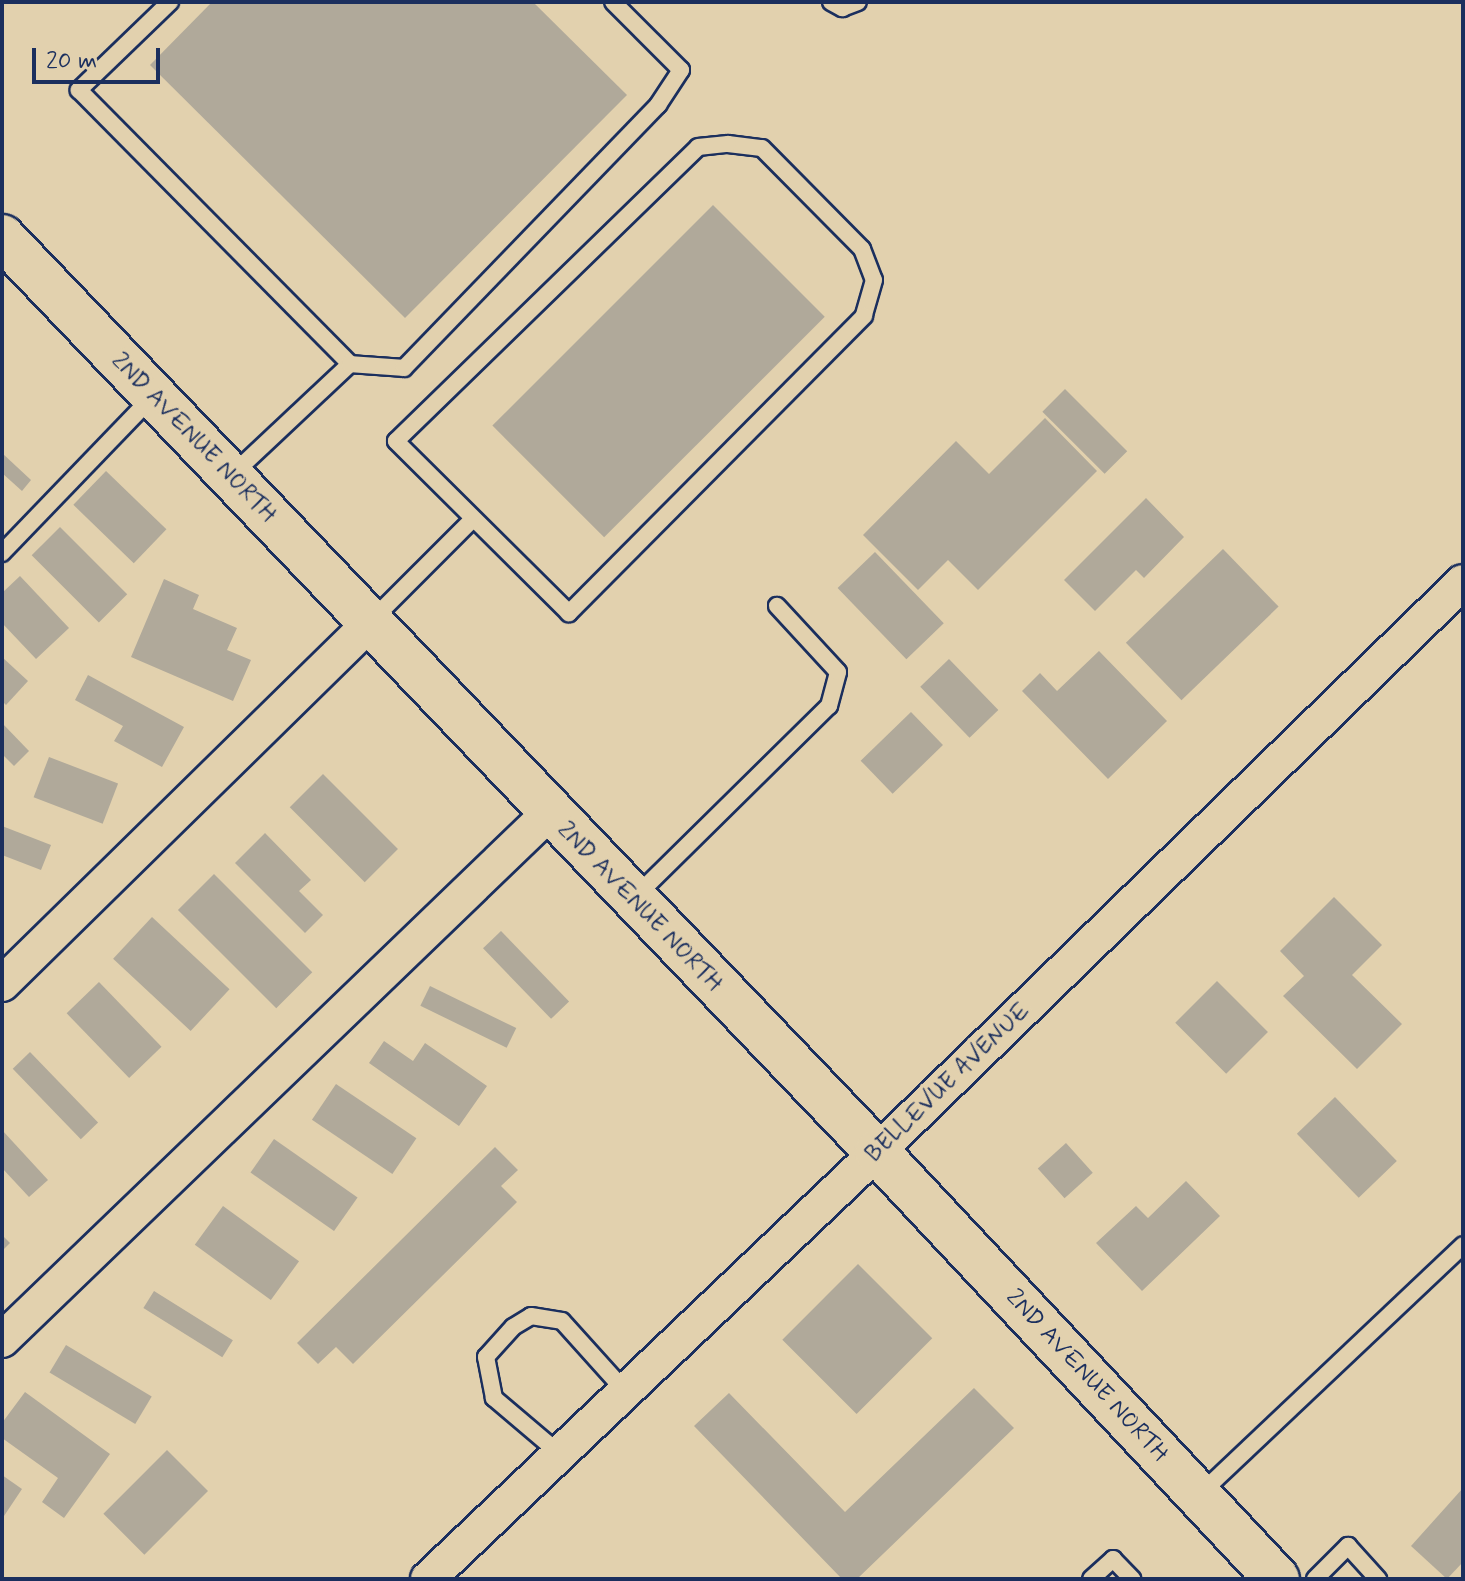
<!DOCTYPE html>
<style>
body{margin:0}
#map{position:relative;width:1465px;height:1581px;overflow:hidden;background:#e2d1ae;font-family:Mynerve,sans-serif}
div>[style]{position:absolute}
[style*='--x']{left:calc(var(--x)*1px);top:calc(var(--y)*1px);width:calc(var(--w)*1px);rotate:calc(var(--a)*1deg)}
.building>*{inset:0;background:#b0a99a;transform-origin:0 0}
.roads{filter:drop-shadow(2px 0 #1b2f5e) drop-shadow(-2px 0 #1b2f5e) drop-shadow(0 2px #1b2f5e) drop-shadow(0 -2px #1b2f5e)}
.lane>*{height:16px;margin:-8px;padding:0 8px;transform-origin:8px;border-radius:8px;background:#e2d1ae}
.street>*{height:34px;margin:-17px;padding:0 17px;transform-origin:17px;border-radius:17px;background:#e2d1ae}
.secondary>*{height:44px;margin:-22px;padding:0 22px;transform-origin:22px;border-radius:22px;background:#e2d1ae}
span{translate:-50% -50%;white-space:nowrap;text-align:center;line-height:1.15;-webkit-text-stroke:6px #e2d1ae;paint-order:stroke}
.street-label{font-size:24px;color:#1b2f5e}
.frame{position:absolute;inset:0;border:4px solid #1b2f5e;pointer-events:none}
.scale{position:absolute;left:32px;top:48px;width:128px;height:36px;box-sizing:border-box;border:4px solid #1b2f5e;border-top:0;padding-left:10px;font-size:24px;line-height:28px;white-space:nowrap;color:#1b2f5e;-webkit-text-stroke:6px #e2d1ae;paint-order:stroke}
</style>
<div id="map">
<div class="building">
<i style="clip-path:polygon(212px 2px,533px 2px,627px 95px,405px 318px,150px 65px)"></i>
<i style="left:713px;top:205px;width:158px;height:312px;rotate:45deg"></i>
<i style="left:1065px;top:389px;width:88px;height:32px;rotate:45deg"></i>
<i style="clip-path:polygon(1045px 418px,1097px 471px,978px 590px,948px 560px,918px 590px,863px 535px,956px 441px,989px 474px)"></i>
<i style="clip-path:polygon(2px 453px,31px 480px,22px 491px,2px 473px)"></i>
<i style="left:106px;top:471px;width:84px;height:47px;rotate:44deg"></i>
<i style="clip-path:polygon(1146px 498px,1184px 537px,1144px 578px,1136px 570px,1095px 611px,1064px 580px)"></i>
<i style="left:60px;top:527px;width:95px;height:40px;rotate:45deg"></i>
<i style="left:1223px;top:549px;width:80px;height:135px;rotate:46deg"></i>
<i style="left:875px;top:552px;width:99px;height:52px;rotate:46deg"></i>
<i style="clip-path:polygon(20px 576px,69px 628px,36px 659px,2px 623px,2px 593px)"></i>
<i style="clip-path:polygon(164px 579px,199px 595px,193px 609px,237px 628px,227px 650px,251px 660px,233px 701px,131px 657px)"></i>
<i style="clip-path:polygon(1099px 651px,1167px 721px,1108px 779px,1022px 691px,1040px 673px,1057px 691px)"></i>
<i style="clip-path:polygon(2px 657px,28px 681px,6px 705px,2px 701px)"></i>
<i style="left:949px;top:659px;width:71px;height:40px;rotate:46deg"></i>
<i style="clip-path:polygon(88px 675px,184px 727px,162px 767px,114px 741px,123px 726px,75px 700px)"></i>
<i style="left:911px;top:712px;width:46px;height:70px;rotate:46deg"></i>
<i style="clip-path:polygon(2px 723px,29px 751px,14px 766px,2px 754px)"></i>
<i style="left:49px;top:757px;width:74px;height:43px;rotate:21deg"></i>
<i style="left:323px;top:774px;width:106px;height:47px;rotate:45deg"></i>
<i style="clip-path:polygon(2px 826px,51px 845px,41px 870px,2px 855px)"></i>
<i style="clip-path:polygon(265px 833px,311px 880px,299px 891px,323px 915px,305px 933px,235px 863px)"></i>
<i style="left:214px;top:874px;width:139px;height:51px;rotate:45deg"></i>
<i style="clip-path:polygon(1334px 897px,1382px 945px,1352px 975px,1402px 1024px,1357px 1069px,1283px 996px,1304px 976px,1280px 951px)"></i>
<i style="left:152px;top:917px;width:106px;height:57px;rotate:43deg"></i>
<i style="left:501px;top:931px;width:98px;height:25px;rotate:46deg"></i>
<i style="left:1217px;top:981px;width:72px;height:59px;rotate:45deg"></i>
<i style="left:99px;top:982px;width:90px;height:45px;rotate:46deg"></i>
<i style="left:430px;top:986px;width:96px;height:22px;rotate:26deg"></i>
<i style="clip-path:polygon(384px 1041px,413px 1061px,425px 1043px,487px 1086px,459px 1126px,369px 1063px)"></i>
<i style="left:30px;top:1052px;width:98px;height:24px;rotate:46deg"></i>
<i style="left:336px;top:1084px;width:97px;height:43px;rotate:34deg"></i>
<i style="left:1335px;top:1097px;width:89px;height:53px;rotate:46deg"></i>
<i style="clip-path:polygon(2px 1130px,48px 1180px,29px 1197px,2px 1168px)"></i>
<i style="left:274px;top:1139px;width:102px;height:41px;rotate:35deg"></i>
<i style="left:1066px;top:1143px;width:40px;height:38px;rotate:48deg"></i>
<i style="clip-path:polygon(495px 1147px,518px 1170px,501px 1186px,517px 1202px,353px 1364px,336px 1347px,318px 1364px,297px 1343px)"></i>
<i style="clip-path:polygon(1186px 1181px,1220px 1216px,1142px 1291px,1096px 1243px,1136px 1206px,1148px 1218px)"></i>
<i style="left:223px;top:1206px;width:94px;height:48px;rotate:36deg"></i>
<i style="clip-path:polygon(2px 1235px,10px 1243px,2px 1251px)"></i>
<i style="left:858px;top:1264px;width:105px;height:107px;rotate:45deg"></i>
<i style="left:154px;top:1291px;width:93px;height:20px;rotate:32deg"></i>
<i style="left:66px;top:1345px;width:100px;height:32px;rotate:31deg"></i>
<i style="clip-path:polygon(974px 1388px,1014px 1428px,857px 1579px,842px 1579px,694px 1426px,729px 1393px,845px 1512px)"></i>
<i style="clip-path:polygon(25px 1392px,110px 1454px,64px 1518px,42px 1502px,58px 1478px,2px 1438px,2px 1423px)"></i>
<i style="left:167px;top:1450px;width:58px;height:90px;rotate:45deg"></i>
<i style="clip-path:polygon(2px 1475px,22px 1489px,2px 1519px)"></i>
<i style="clip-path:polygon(1463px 1488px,1463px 1562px,1447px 1579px,1411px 1546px)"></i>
</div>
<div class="roads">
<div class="lane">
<i style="--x:170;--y:2;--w:127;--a:136"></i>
<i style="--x:79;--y:90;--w:385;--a:45.3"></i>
<i style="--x:350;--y:364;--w:162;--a:136.8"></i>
<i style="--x:831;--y:2;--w:13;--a:29"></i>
<i style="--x:842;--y:8;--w:17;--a:-21"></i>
<i style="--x:728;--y:144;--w:34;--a:7"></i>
<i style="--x:762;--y:148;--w:142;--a:45.3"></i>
<i style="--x:862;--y:249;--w:33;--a:69"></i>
<i style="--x:874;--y:280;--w:37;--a:106"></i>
<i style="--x:864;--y:316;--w:419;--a:134.8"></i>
<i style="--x:569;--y:613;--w:244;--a:-135.2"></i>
<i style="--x:396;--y:441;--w:421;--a:-44.2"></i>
<i style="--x:698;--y:147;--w:30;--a:-6"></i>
<i style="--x:350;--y:364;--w:54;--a:4.2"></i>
<i style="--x:404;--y:368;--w:366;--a:-46"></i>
<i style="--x:658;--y:105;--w:42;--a:-56.7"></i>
<i style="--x:681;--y:70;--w:96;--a:-135"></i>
<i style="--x:2;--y:553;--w:218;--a:-46.1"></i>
<i style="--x:371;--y:621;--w:144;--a:-45"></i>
<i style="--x:634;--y:898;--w:274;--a:-44.6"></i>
<i style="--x:829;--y:706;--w:35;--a:-75"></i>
<i style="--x:838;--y:672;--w:90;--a:-132.7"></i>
<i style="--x:560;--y:1454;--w:87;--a:-139.7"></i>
<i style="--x:494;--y:1398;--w:42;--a:-101"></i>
<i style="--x:486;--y:1357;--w:40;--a:-48"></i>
<i style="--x:513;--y:1327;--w:21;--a:-31"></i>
<i style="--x:531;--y:1316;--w:31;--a:9"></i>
<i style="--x:562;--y:1321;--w:96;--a:48"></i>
<i style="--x:1200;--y:1494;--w:362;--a:-43.4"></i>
<i style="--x:1091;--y:1579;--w:30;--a:-42"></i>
<i style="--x:1113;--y:1559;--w:28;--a:46"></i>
<i style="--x:1315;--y:1579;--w:47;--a:-45"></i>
<i style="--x:1348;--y:1546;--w:45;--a:47.7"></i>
</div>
<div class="street">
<i style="--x:2;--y:984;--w:516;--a:-44.45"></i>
<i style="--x:2;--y:1340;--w:760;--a:-43.93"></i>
<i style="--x:428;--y:1579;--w:620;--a:-43.56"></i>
<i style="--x:877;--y:1152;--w:817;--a:-44.21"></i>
</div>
<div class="secondary">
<i style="--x:2;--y:237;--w:1266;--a:46.28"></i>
<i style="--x:877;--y:1152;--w:585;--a:46.87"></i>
</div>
</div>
<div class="street-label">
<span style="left:194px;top:438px;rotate:46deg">2ND AVENUE NORTH</span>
<span style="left:640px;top:907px;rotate:46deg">2ND AVENUE NORTH</span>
<span style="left:948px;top:1083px;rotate:-44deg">BELLEVUE AVENUE</span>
<span style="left:1087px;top:1376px;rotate:47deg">2ND AVENUE NORTH</span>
</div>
<div class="frame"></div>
<div class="scale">20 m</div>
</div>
